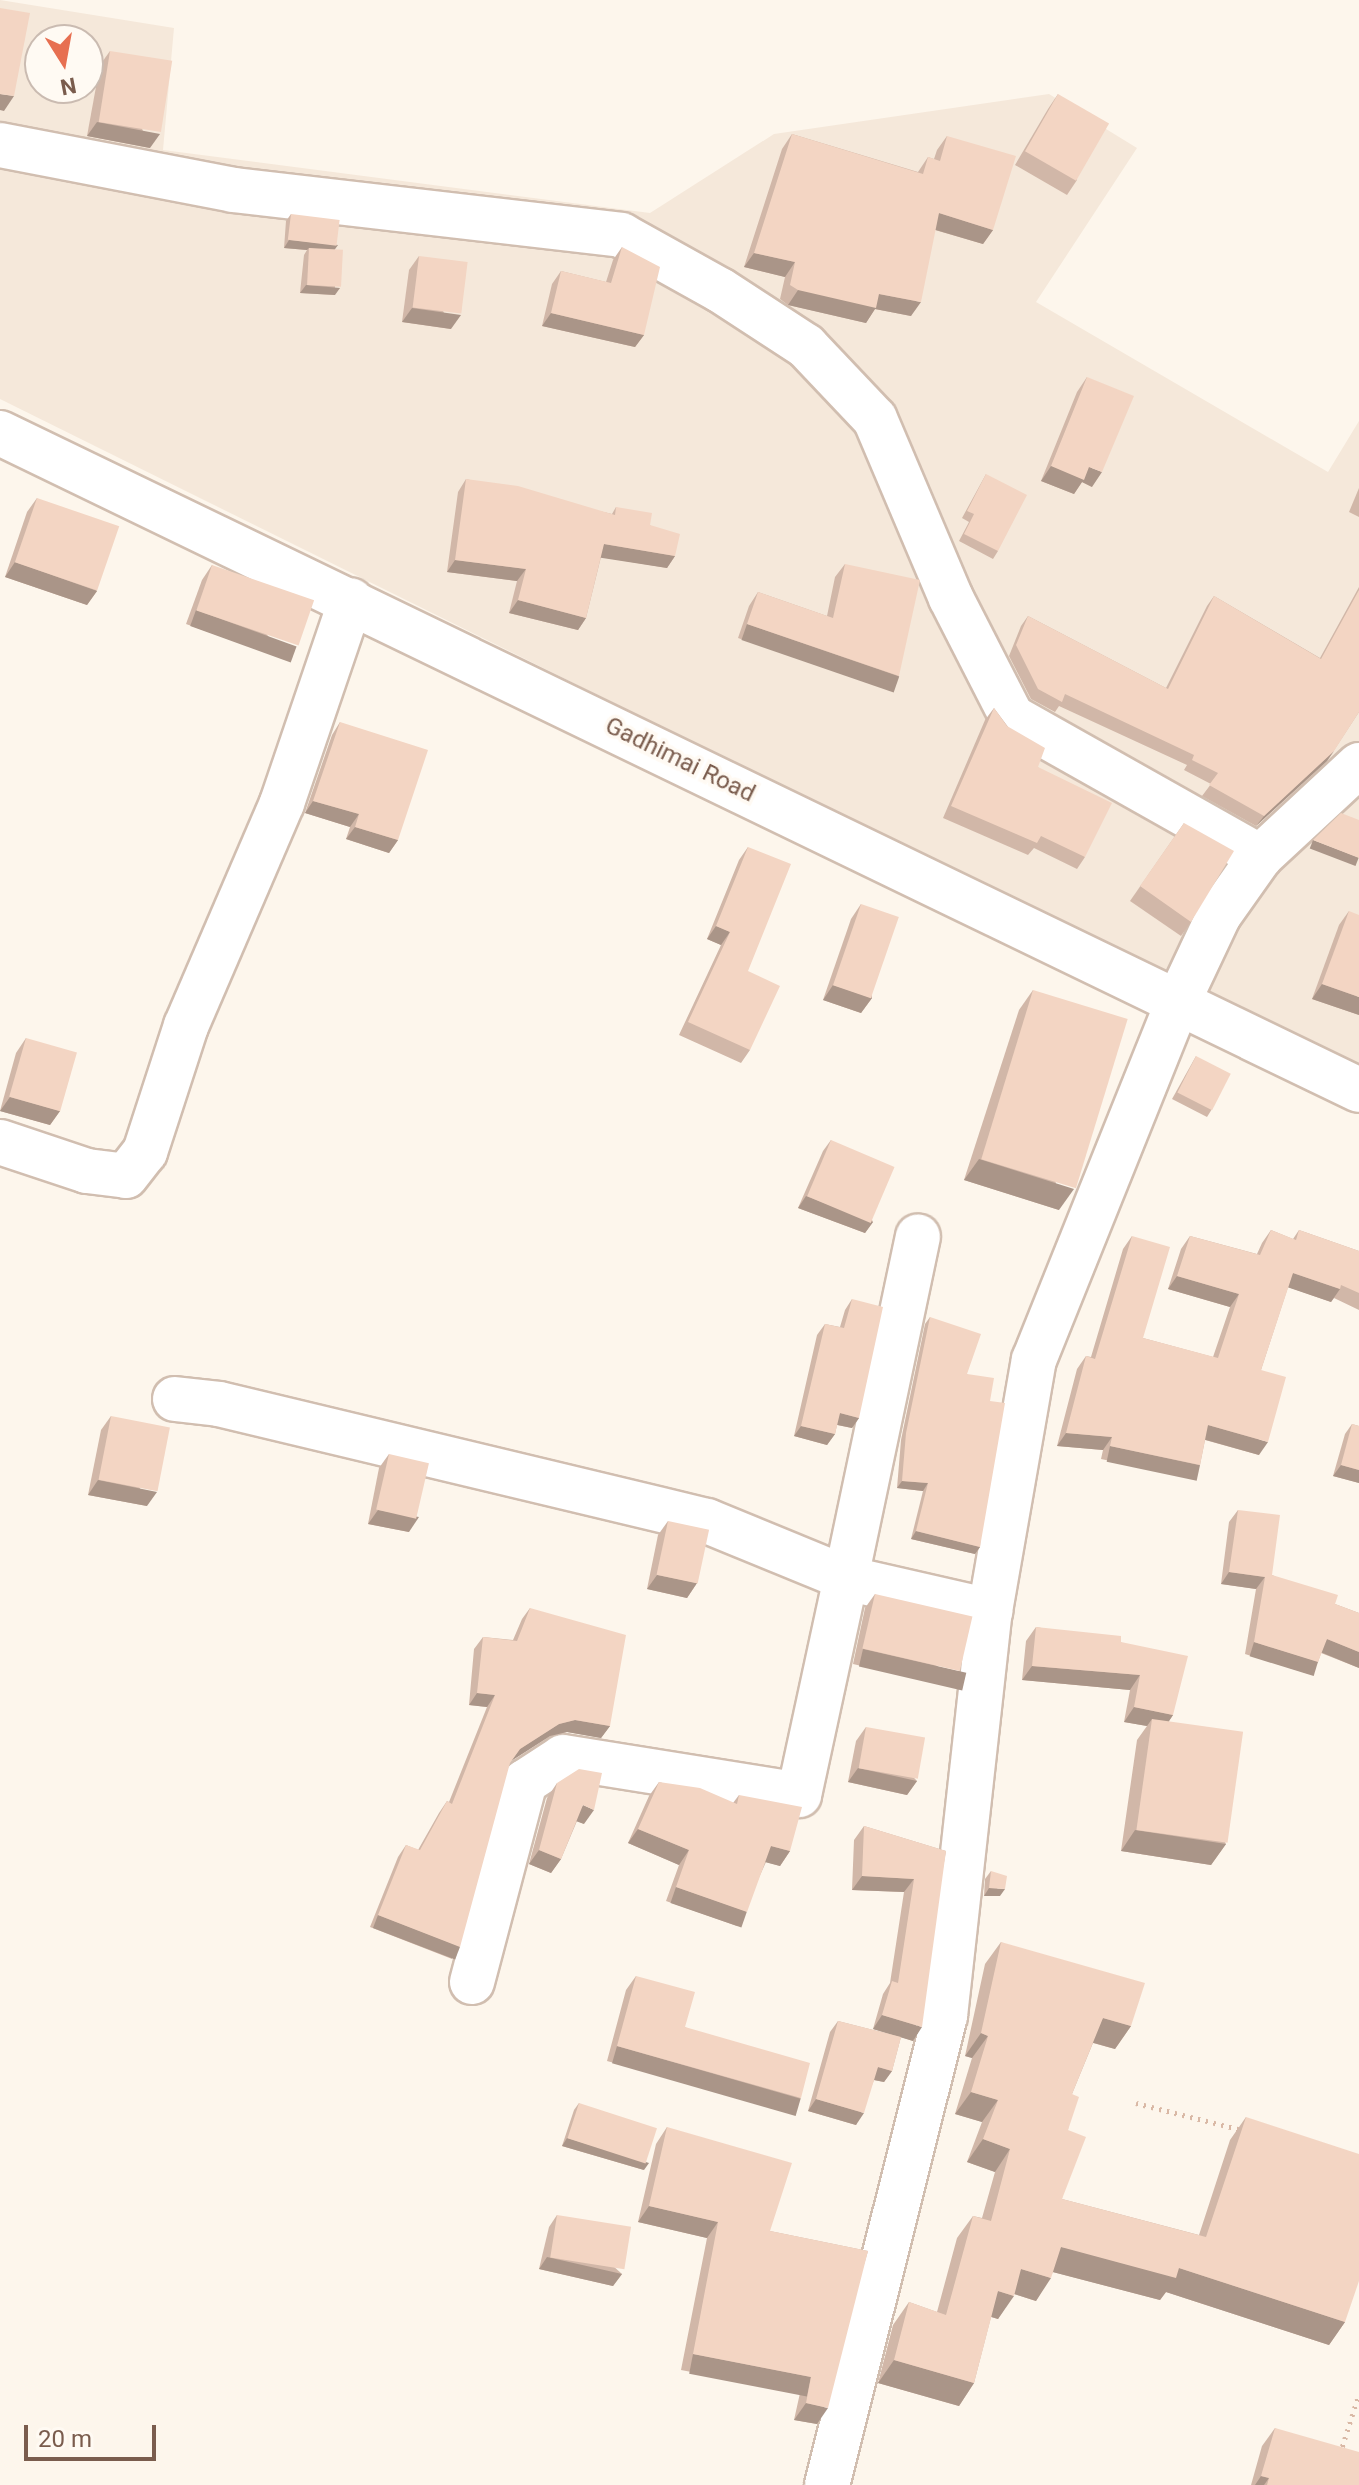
<!DOCTYPE html>
<style>
body{margin:0}
#map{position:relative;width:1359px;height:2485px;overflow:hidden;background:#fdf6ec;font-family:Roboto,sans-serif}
div>[style]{position:absolute}
[style*='--x']{left:calc(var(--x)*1px);top:calc(var(--y)*1px);width:calc(var(--w)*1px);rotate:calc(var(--a)*1deg)}
.residential>*{inset:0;background:#f5e8da}
.path>*{height:5px;margin-top:-2.5px;transform-origin:0;background:repeating-linear-gradient(90deg,#d9b8a5 0 2px,transparent 0 8px)}
.roads{filter:drop-shadow(2px 0 #d1beb0) drop-shadow(-2px 0 #d1beb0) drop-shadow(0 2px #d1beb0) drop-shadow(0 -2px #d1beb0)}
.street>*{height:44px;margin:-22px;padding:0 22px;transform-origin:22px;border-radius:22px;background:#fff}
.secondary>*{height:44px;margin:-22px;padding:0 22px;transform-origin:22px;border-radius:22px;background:#fff}
.wall>*{inset:0;background:#d1b7a8}
.shaded-wall>*{inset:0;background:#aa9588;transform-origin:0 0}
.building>*{inset:0;background:#f3d5c3;transform-origin:0 0}
span{translate:-50% -50%;white-space:nowrap;text-align:center;line-height:1.15;-webkit-text-stroke:7px #fffaf3;paint-order:stroke}
.street-label{font-size:24px;color:#7a5c4d}
.north{position:absolute;left:24px;top:24px;width:80px;height:80px;box-sizing:border-box;background:#fffaf3;border:2px solid #cabbb1;border-radius:50%;rotate:169deg;font-size:22px;font-weight:700;line-height:32px;text-align:center;color:#7a5c4d}
.north::after{content:'';display:block;margin:auto;width:28px;height:36px;background:#e76f51;clip-path:polygon(50% 0,100% 100%,50% 72%,0 100%)}
.scale{position:absolute;left:24px;top:2425px;width:132px;height:36px;box-sizing:border-box;border:4px solid #7a5c4d;border-top:0;padding-left:10px;font-size:24px;line-height:28px;white-space:nowrap;color:#7a5c4d;-webkit-text-stroke:6px #fffaf3;paint-order:stroke}
</style>
<div id="map">
<div class="residential">
<i style="clip-path:polygon(evenodd,0 0,174px 28px,163px 150px,650px 213px,774px 134px,1049px 94px,1137px 148px,1036px 302px,1328px 472px,1359px 421px,1359px 1072px,0 399px,0 0,40px 40px,88px 40px,88px 88px,40px 88px,40px 40px)"></i>
</div>
<div class="path">
<i style="--x:1136;--y:2103;--w:109;--a:14.3"></i>
<i style="--x:1340;--y:2454;--w:63;--a:-72.4"></i>
</div>
<div class="roads">
<div class="street">
<i style="--x:0;--y:145;--w:237;--a:10.9"></i>
<i style="--x:233;--y:190;--w:391;--a:6.6"></i>
<i style="--x:621;--y:235;--w:113;--a:29.1"></i>
<i style="--x:720;--y:290;--w:103;--a:33.1"></i>
<i style="--x:806;--y:346;--w:100;--a:46.6"></i>
<i style="--x:875;--y:419;--w:194;--a:67"></i>
<i style="--x:951;--y:598;--w:134;--a:62.9"></i>
<i style="--x:1012;--y:717;--w:285;--a:29.4"></i>
<i style="--x:0;--y:1142;--w:92;--a:18.4"></i>
<i style="--x:87;--y:1171;--w:39;--a:7"></i>
<i style="--x:126;--y:1176;--w:31;--a:-52"></i>
<i style="--x:145;--y:1152;--w:133;--a:-72"></i>
<i style="--x:186;--y:1026;--w:243;--a:-66.7"></i>
<i style="--x:282;--y:803;--w:214;--a:-71.2"></i>
<i style="--x:175;--y:1399;--w:44;--a:6.5"></i>
<i style="--x:219;--y:1404;--w:502;--a:13.48"></i>
<i style="--x:707;--y:1521;--w:150;--a:22.3"></i>
<i style="--x:846;--y:1578;--w:349;--a:-78.1"></i>
<i style="--x:472;--y:1982;--w:207;--a:-75.2"></i>
<i style="--x:525;--y:1782;--w:45;--a:-33.3"></i>
<i style="--x:563;--y:1757;--w:239;--a:9.1"></i>
<i style="--x:799;--y:1795;--w:222;--a:-77.8"></i>
<i style="--x:846;--y:1578;--w:148;--a:12.9"></i>
<i style="--x:827;--y:2485;--w:484;--a:-75.9"></i>
<i style="--x:945;--y:2016;--w:407;--a:-83.7"></i>
<i style="--x:990;--y:1611;--w:255;--a:-80.1"></i>
<i style="--x:1034;--y:1360;--w:386;--a:-68.1"></i>
<i style="--x:1178;--y:1002;--w:96;--a:-64.8"></i>
<i style="--x:1219;--y:915;--w:71;--a:-54.7"></i>
<i style="--x:1260;--y:857;--w:135;--a:-42.9"></i>
</div>
<div class="secondary">
<i style="--x:0;--y:433;--w:1509;--a:25.8"></i>
</div>
</div>
<div class="wall">
<i style="clip-path:polygon(110px 51px,150px 148px,87px 136px,100px 65px)"></i>
<i style="clip-path:polygon(1058px 94px,1077px 180px,1067px 195px,1015px 165px,1048px 109px)"></i>
<i style="clip-path:polygon(792px 134px,918px 172px,928px 157px,934px 159px,937px 150px,947px 136px,993px 230px,983px 244px,935px 230px,911px 316px,875px 309px,866px 323px,788px 305px,780px 299px,785px 277px,744px 267px,782px 149px)"></i>
<i style="clip-path:polygon(291px 214px,335px 250px,335px 295px,300px 293px,304px 255px,307px 250px,284px 248px,286px 221px)"></i>
<i style="clip-path:polygon(622px 247px,644px 335px,635px 347px,542px 326px,552px 284px,561px 271px,606px 282px,613px 260px)"></i>
<i style="clip-path:polygon(419px 256px,451px 329px,402px 322px,409px 270px)"></i>
<i style="clip-path:polygon(1087px 377px,1092px 487px,1082px 482px,1074px 494px,1041px 481px,1077px 392px)"></i>
<i style="clip-path:polygon(986px 474px,998px 551px,993px 559px,959px 541px,969px 522px,962px 518px)"></i>
<i style="clip-path:polygon(466px 479px,612px 514px,616px 507px,650px 525px,675px 556px,667px 568px,601px 557px,586px 618px,578px 630px,509px 613px,517px 581px,447px 572px,458px 492px)"></i>
<i style="clip-path:polygon(1359px 488px,1359px 517px,1349px 512px)"></i>
<i style="clip-path:polygon(37px 498px,97px 591px,87px 605px,5px 577px,27px 512px)"></i>
<i style="clip-path:polygon(845px 564px,899px 676px,890px 690px,738px 638px,749px 606px,758px 592px,827px 616px,835px 577px)"></i>
<i style="clip-path:polygon(212px 565px,287px 660px,186px 624px,202px 580px)"></i>
<i style="clip-path:polygon(1359px 587px,1359px 712px,1327px 761px,1256px 826px,1202px 796px,1211px 784px,1184px 770px,1187px 765px,1059px 706px,1055px 712px,1031px 699px,1009px 656px,1021px 626px,1028px 616px,1166px 688px,1207px 606px,1214px 596px,1320px 658px)"></i>
<i style="clip-path:polygon(994px 708px,1038px 767px,1085px 857px,1077px 869px,1034px 848px,1028px 855px,943px 818px,985px 720px)"></i>
<i style="clip-path:polygon(340px 722px,398px 840px,389px 853px,346px 839px,350px 827px,305px 813px,332px 735px)"></i>
<i style="clip-path:polygon(1184px 823px,1191px 922px,1181px 936px,1130px 901px)"></i>
<i style="clip-path:polygon(748px 847px,748px 971px,750px 1050px,741px 1063px,679px 1035px,721px 945px,707px 939px,739px 860px)"></i>
<i style="clip-path:polygon(861px 904px,872px 998px,861px 1013px,823px 1000px,851px 919px)"></i>
<i style="clip-path:polygon(1349px 911px,1359px 1015px,1312px 999px,1339px 925px)"></i>
<i style="clip-path:polygon(1033px 990px,1059px 1210px,964px 1180px,1019px 1010px)"></i>
<i style="clip-path:polygon(26px 1038px,60px 1111px,50px 1125px,0 1111px,16px 1053px)"></i>
<i style="clip-path:polygon(1196px 1056px,1212px 1109px,1207px 1117px,1172px 1099px)"></i>
<i style="clip-path:polygon(831px 1140px,873px 1222px,865px 1233px,798px 1208px,823px 1151px)"></i>
<i style="clip-path:polygon(1271px 1230px,1293px 1239px,1299px 1230px,1359px 1251px,1359px 1310px,1334px 1298px,1331px 1302px,1288px 1287px,1261px 1370px,1259px 1455px,1205px 1440px,1200px 1465px,1191px 1478px,1101px 1459px,1103px 1450px,1057px 1446px,1077px 1369px,1086px 1356px,1091px 1357px,1123px 1249px,1132px 1236px,1143px 1338px,1213px 1357px,1230px 1307px,1168px 1289px,1181px 1249px,1190px 1236px,1257px 1254px,1262px 1243px)"></i>
<i style="clip-path:polygon(852px 1299px,859px 1418px,852px 1428px,837px 1425px,835px 1434px,827px 1445px,794px 1436px,817px 1335px,825px 1324px,840px 1327px,845px 1310px)"></i>
<i style="clip-path:polygon(930px 1317px,967px 1374px,990px 1401px,980px 1547px,975px 1554px,911px 1539px,923px 1491px,897px 1488px,901px 1440px,925px 1324px)"></i>
<i style="clip-path:polygon(111px 1416px,147px 1506px,88px 1495px,101px 1430px)"></i>
<i style="clip-path:polygon(1352px 1424px,1359px 1426px,1359px 1483px,1333px 1476px,1345px 1434px)"></i>
<i style="clip-path:polygon(389px 1454px,409px 1532px,368px 1524px,379px 1468px)"></i>
<i style="clip-path:polygon(1238px 1510px,1272px 1575px,1335px 1604px,1359px 1613px,1359px 1668px,1321px 1653px,1318px 1662px,1309px 1674px,1245px 1654px,1256px 1589px,1221px 1584px,1229px 1522px)"></i>
<i style="clip-path:polygon(668px 1521px,697px 1583px,687px 1598px,647px 1589px,658px 1535px)"></i>
<i style="clip-path:polygon(875px 1594px,956px 1688px,853px 1664px,865px 1608px)"></i>
<i style="clip-path:polygon(530px 1608px,610px 1726px,601px 1738px,567px 1732px,550px 1736px,511px 1761px,509px 1764px,452px 1959px,370px 1927px,398px 1857px,406px 1845px,418px 1850px,439px 1813px,447px 1801px,449px 1802px,487px 1707px,469px 1705px,474px 1649px,483px 1637px,513px 1640px,522px 1619px)"></i>
<i style="clip-path:polygon(1036px 1627px,1121px 1642px,1173px 1715px,1169px 1721px,1226px 1844px,1211px 1865px,1121px 1851px,1137px 1740px,1147px 1726px,1124px 1722px,1130px 1690px,1022px 1680px,1026px 1641px)"></i>
<i style="clip-path:polygon(866px 1727px,917px 1781px,907px 1795px,848px 1782px,856px 1741px)"></i>
<i style="clip-path:polygon(659px 1782px,733px 1803px,739px 1795px,790px 1851px,780px 1866px,766px 1862px,737px 1926px,666px 1901px,679px 1865px,628px 1843px,649px 1796px)"></i>
<i style="clip-path:polygon(557px 1783px,584px 1824px,577px 1821px,561px 1859px,551px 1873px,529px 1864px,547px 1798px)"></i>
<i style="clip-path:polygon(864px 1826px,946px 1851px,913px 2041px,901px 2037px,892px 2071px,884px 2082px,874px 2080px,856px 2125px,808px 2111px,830px 2032px,838px 2021px,893px 2035px,873px 2029px,883px 1994px,890px 1983px,904px 1892px,852px 1890px,854px 1840px)"></i>
<i style="clip-path:polygon(991px 1871px,1000px 1896px,984px 1896px,985px 1879px)"></i>
<i style="clip-path:polygon(1001px 1942px,1131px 2026px,1115px 2049px,1093px 2043px,1072px 2094px,1068px 2130px,1062px 2199px,1199px 2235px,1230px 2140px,1246px 2117px,1345px 2322px,1329px 2345px,1166px 2292px,1160px 2300px,1053px 2272px,1036px 2301px,1014px 2294px,998px 2319px,991px 2317px,974px 2383px,959px 2406px,878px 2383px,893px 2325px,909px 2302px,937px 2312px,957px 2238px,973px 2216px,982px 2218px,995px 2172px,967px 2162px,982px 2122px,955px 2114px,972px 2058px,965px 2056px,985px 1964px)"></i>
<i style="clip-path:polygon(636px 1976px,685px 2027px,801px 2098px,791px 2112px,607px 2061px,626px 1990px)"></i>
<i style="clip-path:polygon(579px 2103px,644px 2170px,562px 2146px,574px 2110px)"></i>
<i style="clip-path:polygon(667px 2127px,770px 2231px,868px 2251px,817px 2424px,794px 2420px,800px 2393px,681px 2370px,707px 2238px,638px 2222px,656px 2144px)"></i>
<i style="clip-path:polygon(557px 2215px,622px 2274px,613px 2286px,539px 2269px,549px 2227px)"></i>
<i style="clip-path:polygon(1275px 2428px,1359px 2485px,1251px 2485px,1262px 2446px)"></i>
</div>
<div class="shaded-wall">
<i style="clip-path:polygon(0 94px,14px 96px,4px 111px,0 110px)"></i>
<i style="clip-path:polygon(97px 122px,160px 134px,150px 148px,87px 136px)"></i>
<i style="clip-path:polygon(939px 213px,993px 230px,983px 244px,929px 228px)"></i>
<i style="clip-path:polygon(289px 240px,338px 245px,333px 252px,309px 248px,307px 250px,284px 248px)"></i>
<i style="clip-path:polygon(754px 253px,795px 262px,785px 277px,744px 267px)"></i>
<i style="clip-path:polygon(306px 285px,340px 288px,335px 295px,300px 293px)"></i>
<i style="clip-path:polygon(798px 290px,879px 294px,921px 302px,911px 316px,875px 309px,866px 323px,788px 305px)"></i>
<i style="clip-path:polygon(412px 308px,461px 315px,451px 329px,402px 322px)"></i>
<i style="clip-path:polygon(551px 313px,644px 335px,635px 347px,542px 326px)"></i>
<i style="clip-path:polygon(1051px 466px,1089px 467px,1102px 472px,1092px 487px,1082px 482px,1074px 494px,1041px 481px)"></i>
<i style="clip-path:polygon(604px 544px,675px 556px,667px 568px,596px 557px)"></i>
<i style="clip-path:polygon(455px 560px,526px 569px,517px 581px,447px 572px)"></i>
<i style="clip-path:polygon(15px 562px,97px 591px,87px 605px,5px 577px)"></i>
<i style="clip-path:polygon(518px 600px,586px 618px,578px 630px,509px 613px)"></i>
<i style="left:196px;top:610px;width:107px;height:17px;rotate:20deg"></i>
<i style="left:747px;top:624px;width:161px;height:17px;rotate:19deg"></i>
<i style="clip-path:polygon(1334px 751px,1327px 761px,1256px 826px,1264px 816px)"></i>
<i style="clip-path:polygon(313px 801px,359px 814px,350px 827px,305px 813px)"></i>
<i style="clip-path:polygon(355px 827px,398px 840px,389px 853px,346px 839px)"></i>
<i style="left:1313px;top:840px;width:49px;height:9px;rotate:21deg"></i>
<i style="clip-path:polygon(716px 926px,730px 932px,721px 945px,707px 939px)"></i>
<i style="clip-path:polygon(1322px 984px,1359px 997px,1359px 1015px,1312px 999px)"></i>
<i style="clip-path:polygon(833px 985px,872px 998px,861px 1013px,823px 1000px)"></i>
<i style="clip-path:polygon(10px 1097px,60px 1111px,50px 1125px,0 1111px)"></i>
<i style="clip-path:polygon(979px 1159px,1074px 1189px,1059px 1210px,964px 1180px)"></i>
<i style="clip-path:polygon(806px 1196px,873px 1222px,865px 1233px,798px 1208px)"></i>
<i style="clip-path:polygon(1293px 1273px,1340px 1289px,1331px 1302px,1284px 1286px)"></i>
<i style="clip-path:polygon(1177px 1276px,1239px 1294px,1230px 1307px,1168px 1289px)"></i>
<i style="clip-path:polygon(840px 1413px,859px 1418px,852px 1428px,833px 1424px)"></i>
<i style="clip-path:polygon(1208px 1425px,1268px 1442px,1259px 1455px,1199px 1438px)"></i>
<i style="clip-path:polygon(801px 1426px,835px 1434px,827px 1445px,794px 1436px)"></i>
<i style="clip-path:polygon(1066px 1433px,1112px 1437px,1103px 1450px,1057px 1446px)"></i>
<i style="left:1110px;top:1446px;width:92px;height:16px;rotate:12deg"></i>
<i style="clip-path:polygon(1341px 1465px,1359px 1470px,1359px 1483px,1333px 1476px)"></i>
<i style="clip-path:polygon(98px 1480px,157px 1492px,147px 1506px,88px 1495px)"></i>
<i style="clip-path:polygon(902px 1481px,928px 1483px,923px 1491px,897px 1488px)"></i>
<i style="clip-path:polygon(378px 1510px,419px 1517px,409px 1532px,368px 1524px)"></i>
<i style="clip-path:polygon(916px 1531px,980px 1547px,975px 1554px,911px 1539px)"></i>
<i style="clip-path:polygon(1229px 1572px,1265px 1577px,1256px 1589px,1221px 1584px)"></i>
<i style="clip-path:polygon(657px 1575px,697px 1583px,687px 1598px,647px 1589px)"></i>
<i style="clip-path:polygon(1327px 1639px,1359px 1652px,1359px 1668px,1318px 1651px)"></i>
<i style="left:1254px;top:1642px;width:67px;height:15px;rotate:17deg"></i>
<i style="left:863px;top:1649px;width:106px;height:18px;rotate:13deg"></i>
<i style="clip-path:polygon(1032px 1666px,1140px 1675px,1130px 1690px,1022px 1680px)"></i>
<i style="clip-path:polygon(477px 1693px,495px 1695px,487px 1707px,469px 1705px)"></i>
<i style="clip-path:polygon(1134px 1707px,1173px 1715px,1163px 1730px,1152px 1719px,1147px 1726px,1124px 1722px)"></i>
<i style="clip-path:polygon(575px 1720px,610px 1726px,601px 1738px,567px 1732px,550px 1736px,511px 1761px,520px 1749px,559px 1724px)"></i>
<i style="clip-path:polygon(858px 1768px,917px 1781px,907px 1795px,848px 1782px)"></i>
<i style="clip-path:polygon(583px 1805px,594px 1810px,584px 1824px,573px 1820px)"></i>
<i style="clip-path:polygon(638px 1829px,689px 1850px,679px 1865px,628px 1843px)"></i>
<i style="clip-path:polygon(1135px 1830px,1226px 1844px,1211px 1865px,1121px 1851px)"></i>
<i style="clip-path:polygon(771px 1846px,790px 1851px,780px 1866px,761px 1861px)"></i>
<i style="clip-path:polygon(539px 1850px,561px 1859px,551px 1873px,529px 1864px)"></i>
<i style="clip-path:polygon(862px 1876px,914px 1879px,904px 1892px,852px 1890px)"></i>
<i style="left:676px;top:1887px;width:75px;height:17px;rotate:19deg"></i>
<i style="clip-path:polygon(989px 1888px,1005px 1889px,1000px 1896px,984px 1896px)"></i>
<i style="left:378px;top:1915px;width:88px;height:14px;rotate:21deg"></i>
<i style="clip-path:polygon(882px 2015px,922px 2027px,913px 2041px,873px 2029px)"></i>
<i style="clip-path:polygon(1103px 2018px,1131px 2026px,1115px 2049px,1087px 2041px)"></i>
<i style="clip-path:polygon(981px 2033px,988px 2036px,972px 2058px,965px 2056px)"></i>
<i style="left:617px;top:2046px;width:191px;height:18px;rotate:16deg"></i>
<i style="clip-path:polygon(878px 2067px,892px 2071px,884px 2082px,869px 2079px)"></i>
<i style="clip-path:polygon(971px 2092px,998px 2100px,982px 2122px,955px 2114px)"></i>
<i style="clip-path:polygon(816px 2099px,864px 2113px,856px 2125px,808px 2111px)"></i>
<i style="clip-path:polygon(567px 2138px,649px 2163px,644px 2170px,562px 2146px)"></i>
<i style="clip-path:polygon(983px 2139px,1010px 2149px,995px 2172px,967px 2162px)"></i>
<i style="clip-path:polygon(649px 2206px,718px 2222px,707px 2238px,638px 2222px)"></i>
<i style="clip-path:polygon(1061px 2247px,1179px 2268px,1345px 2322px,1329px 2345px,1166px 2292px,1160px 2300px,1045px 2270px)"></i>
<i style="clip-path:polygon(547px 2257px,622px 2274px,613px 2286px,539px 2269px)"></i>
<i style="clip-path:polygon(1021px 2269px,1051px 2278px,1036px 2301px,1005px 2291px)"></i>
<i style="clip-path:polygon(998px 2291px,1014px 2296px,998px 2319px,982px 2314px)"></i>
<i style="left:693px;top:2354px;width:120px;height:20px;rotate:11deg"></i>
<i style="clip-path:polygon(894px 2360px,974px 2383px,959px 2406px,878px 2383px)"></i>
<i style="clip-path:polygon(806px 2403px,828px 2408px,817px 2424px,794px 2420px)"></i>
<i style="clip-path:polygon(1261px 2476px,1269px 2478px,1264px 2485px,1255px 2485px)"></i>
</div>
<div class="building">
<i style="clip-path:polygon(0 8px,30px 13px,14px 96px,0 94px)"></i>
<i style="left:110px;top:51px;width:63px;height:72px;rotate:9deg"></i>
<i style="left:1058px;top:94px;width:59px;height:66px;rotate:30deg"></i>
<i style="clip-path:polygon(792px 134px,923px 174px,928px 157px,940px 161px,947px 136px,1016px 156px,993px 230px,939px 213px,921px 302px,879px 294px,876px 308px,798px 290px,790px 285px,795px 262px,754px 253px)"></i>
<i style="left:291px;top:214px;width:49px;height:26px;rotate:7deg"></i>
<i style="clip-path:polygon(622px 247px,660px 267px,644px 335px,551px 313px,561px 271px,611px 283px)"></i>
<i style="left:309px;top:248px;width:34px;height:37px;rotate:3deg"></i>
<i style="left:419px;top:256px;width:49px;height:52px;rotate:7deg"></i>
<i style="clip-path:polygon(1087px 377px,1134px 396px,1102px 472px,1089px 467px,1084px 480px,1051px 466px)"></i>
<i style="clip-path:polygon(986px 474px,1027px 495px,998px 551px,964px 534px,974px 514px,967px 511px)"></i>
<i style="clip-path:polygon(466px 479px,518px 486px,615px 515px,616px 507px,652px 513px,650px 525px,680px 534px,675px 556px,604px 544px,586px 618px,518px 600px,526px 569px,455px 560px)"></i>
<i style="left:37px;top:498px;width:87px;height:68px;rotate:19deg"></i>
<i style="clip-path:polygon(845px 564px,920px 580px,899px 676px,747px 624px,758px 592px,833px 618px)"></i>
<i style="left:212px;top:565px;width:108px;height:48px;rotate:19deg"></i>
<i style="clip-path:polygon(1359px 590px,1359px 712px,1334px 751px,1264px 816px,1209px 785px,1218px 773px,1192px 760px,1194px 755px,1065px 694px,1062px 702px,1038px 689px,1016px 645px,1028px 616px,1168px 689px,1214px 596px,1321px 659px)"></i>
<i style="clip-path:polygon(994px 708px,1007px 726px,1045px 748px,1038px 767px,1112px 803px,1085px 857px,1041px 836px,1037px 843px,951px 806px)"></i>
<i style="clip-path:polygon(340px 722px,428px 750px,398px 840px,355px 827px,359px 814px,313px 801px)"></i>
<i style="clip-path:polygon(1341px 813px,1359px 820px,1359px 858px,1313px 840px)"></i>
<i style="clip-path:polygon(1184px 823px,1234px 851px,1191px 922px,1140px 886px)"></i>
<i style="clip-path:polygon(748px 847px,791px 864px,748px 971px,780px 986px,750px 1050px,688px 1022px,730px 932px,716px 926px)"></i>
<i style="left:861px;top:904px;width:40px;height:86px;rotate:19deg"></i>
<i style="clip-path:polygon(1349px 911px,1359px 915px,1359px 997px,1322px 984px)"></i>
<i style="left:1033px;top:990px;width:99px;height:177px;rotate:17deg"></i>
<i style="left:26px;top:1038px;width:53px;height:61px;rotate:16deg"></i>
<i style="left:1196px;top:1056px;width:39px;height:41px;rotate:27deg"></i>
<i style="left:831px;top:1140px;width:69px;height:61px;rotate:23deg"></i>
<i style="clip-path:polygon(1271px 1230px,1296px 1240px,1299px 1230px,1359px 1251px,1359px 1293px,1341px 1285px,1340px 1289px,1293px 1273px,1261px 1370px,1286px 1377px,1268px 1442px,1208px 1425px,1200px 1465px,1110px 1446px,1112px 1437px,1066px 1433px,1086px 1356px,1095px 1359px,1132px 1236px,1170px 1247px,1143px 1338px,1218px 1358px,1239px 1294px,1177px 1276px,1190px 1236px,1260px 1255px)"></i>
<i style="clip-path:polygon(852px 1299px,883px 1307px,859px 1418px,840px 1413px,835px 1434px,801px 1426px,825px 1324px,844px 1328px)"></i>
<i style="clip-path:polygon(930px 1317px,981px 1334px,967px 1374px,994px 1378px,990px 1401px,1005px 1403px,980px 1547px,916px 1531px,928px 1483px,902px 1481px,906px 1433px)"></i>
<i style="left:111px;top:1416px;width:60px;height:65px;rotate:11deg"></i>
<i style="clip-path:polygon(1352px 1424px,1359px 1426px,1359px 1470px,1341px 1465px)"></i>
<i style="left:389px;top:1454px;width:41px;height:57px;rotate:13deg"></i>
<i style="clip-path:polygon(1238px 1510px,1280px 1515px,1272px 1575px,1338px 1595px,1335px 1604px,1359px 1613px,1359px 1652px,1327px 1639px,1318px 1662px,1254px 1642px,1265px 1577px,1229px 1572px)"></i>
<i style="left:668px;top:1521px;width:42px;height:55px;rotate:12deg"></i>
<i style="left:875px;top:1594px;width:100px;height:56px;rotate:13deg"></i>
<i style="clip-path:polygon(530px 1608px,626px 1635px,610px 1726px,575px 1720px,559px 1724px,520px 1749px,510px 1763px,460px 1947px,378px 1915px,406px 1845px,420px 1850px,447px 1801px,452px 1804px,495px 1695px,477px 1693px,483px 1637px,517px 1641px)"></i>
<i style="clip-path:polygon(1036px 1627px,1121px 1636px,1121px 1642px,1188px 1656px,1173px 1715px,1134px 1707px,1140px 1675px,1032px 1666px)"></i>
<i style="left:1152px;top:1719px;width:92px;height:112px;rotate:8deg"></i>
<i style="left:866px;top:1727px;width:60px;height:42px;rotate:10deg"></i>
<i style="clip-path:polygon(579px 1769px,602px 1773px,594px 1810px,583px 1805px,561px 1859px,539px 1850px,557px 1783px)"></i>
<i style="clip-path:polygon(659px 1782px,700px 1788px,737px 1804px,739px 1795px,802px 1807px,790px 1851px,771px 1846px,747px 1912px,676px 1887px,689px 1850px,638px 1829px)"></i>
<i style="clip-path:polygon(864px 1826px,946px 1851px,922px 2027px,882px 2015px,892px 1981px,898px 1983px,914px 1879px,862px 1876px)"></i>
<i style="clip-path:polygon(991px 1871px,1007px 1876px,1005px 1889px,989px 1888px)"></i>
<i style="clip-path:polygon(1001px 1942px,1145px 1983px,1131px 2026px,1103px 2018px,1072px 2094px,1079px 2097px,1068px 2130px,1086px 2137px,1062px 2199px,1206px 2237px,1246px 2117px,1359px 2154px,1359px 2281px,1345px 2322px,1179px 2268px,1176px 2278px,1061px 2247px,1051px 2278px,1021px 2269px,1014px 2296px,998px 2291px,974px 2383px,894px 2360px,909px 2302px,946px 2315px,973px 2216px,991px 2221px,1010px 2149px,983px 2139px,998px 2100px,971px 2092px,988px 2036px,981px 2033px)"></i>
<i style="clip-path:polygon(636px 1976px,695px 1992px,685px 2027px,810px 2063px,801px 2098px,617px 2046px)"></i>
<i style="clip-path:polygon(838px 2021px,901px 2037px,892px 2071px,878px 2067px,864px 2113px,816px 2099px)"></i>
<i style="left:579px;top:2103px;width:82px;height:37px;rotate:18deg"></i>
<i style="clip-path:polygon(667px 2127px,792px 2163px,770px 2231px,868px 2251px,828px 2408px,806px 2403px,811px 2377px,693px 2354px,718px 2222px,649px 2206px)"></i>
<i style="left:557px;top:2215px;width:75px;height:43px;rotate:9deg"></i>
<i style="clip-path:polygon(1275px 2428px,1359px 2452px,1359px 2485px,1267px 2485px,1269px 2478px,1261px 2476px)"></i>
</div>
<div class="street-label">
<span style="left:680px;top:760px;rotate:26deg">Gadhimai Road</span>
</div>
<div class="north">N</div>
<div class="scale">20 m</div>
</div>
